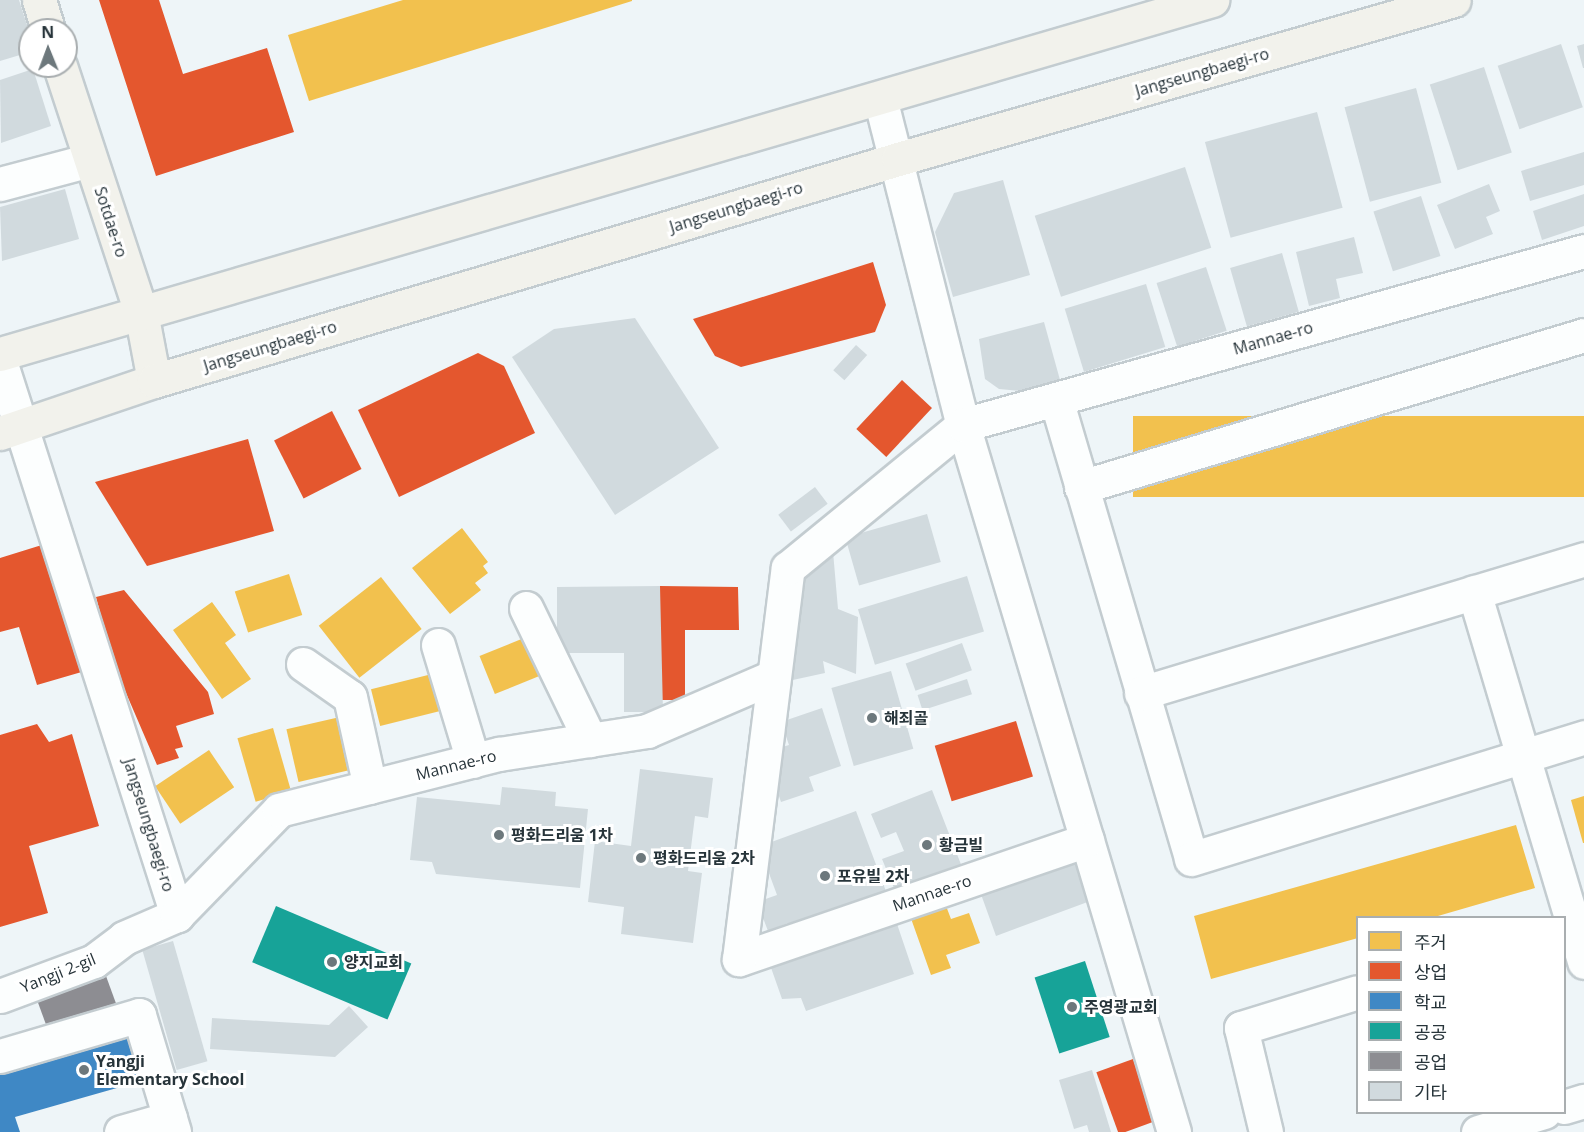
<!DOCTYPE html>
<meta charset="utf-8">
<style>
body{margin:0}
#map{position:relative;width:1584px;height:1132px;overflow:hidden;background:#eef5f8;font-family:"Open Sans","Noto Sans KR",sans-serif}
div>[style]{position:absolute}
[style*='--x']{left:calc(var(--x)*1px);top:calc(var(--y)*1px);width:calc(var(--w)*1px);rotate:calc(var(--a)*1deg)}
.homes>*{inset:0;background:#f2c14e;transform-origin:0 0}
.shops>*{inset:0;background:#e4572e;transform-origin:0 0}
.schools>*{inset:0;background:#3f88c5}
.public>*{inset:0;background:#17a398;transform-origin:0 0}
.industry>*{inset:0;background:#8d8d92;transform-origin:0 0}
.building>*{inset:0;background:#d1dade;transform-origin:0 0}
.roads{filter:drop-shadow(2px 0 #c3ccd0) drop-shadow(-2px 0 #c3ccd0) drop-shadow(0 2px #c3ccd0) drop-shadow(0 -2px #c3ccd0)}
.street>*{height:33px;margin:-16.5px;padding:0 16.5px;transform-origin:16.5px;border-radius:16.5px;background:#fcfefe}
.secondary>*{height:33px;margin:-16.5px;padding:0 16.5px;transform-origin:16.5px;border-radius:16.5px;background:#f2f2ec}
.dots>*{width:16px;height:16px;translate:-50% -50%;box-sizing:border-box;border:3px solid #fff;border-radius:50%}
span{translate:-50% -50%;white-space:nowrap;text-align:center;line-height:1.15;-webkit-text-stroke:6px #fff;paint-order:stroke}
.street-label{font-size:16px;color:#27343a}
.poi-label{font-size:16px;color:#27343a;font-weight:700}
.left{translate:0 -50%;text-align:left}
.legend{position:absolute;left:1356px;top:916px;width:210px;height:198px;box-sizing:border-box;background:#fff;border:2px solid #a9aeb0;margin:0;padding:8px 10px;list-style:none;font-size:18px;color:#27343a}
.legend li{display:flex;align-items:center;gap:12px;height:30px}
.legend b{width:30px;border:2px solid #a9aeb0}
.north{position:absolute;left:18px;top:18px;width:60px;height:60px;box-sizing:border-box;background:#fff;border:2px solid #a9aeb0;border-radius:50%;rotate:359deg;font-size:16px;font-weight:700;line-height:24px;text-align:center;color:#27343a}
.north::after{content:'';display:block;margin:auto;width:21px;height:27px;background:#6d787c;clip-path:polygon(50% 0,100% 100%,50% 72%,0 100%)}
</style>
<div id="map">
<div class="homes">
<i style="clip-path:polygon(403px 0,632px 0,632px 1px,309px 101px,288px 35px)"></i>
<i style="left:1584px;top:416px;width:81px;height:451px;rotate:90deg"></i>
<i style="clip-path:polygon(462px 528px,488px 562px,483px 566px,488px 573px,475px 583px,481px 590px,450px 614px,412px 568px)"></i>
<i style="left:289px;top:574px;width:43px;height:57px;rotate:72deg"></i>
<i style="left:381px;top:577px;width:66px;height:79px;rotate:52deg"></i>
<i style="clip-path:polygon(212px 602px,236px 635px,225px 643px,251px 679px,222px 699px,173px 630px)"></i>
<i style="left:524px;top:638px;width:41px;height:48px;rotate:68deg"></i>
<i style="left:436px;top:673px;width:38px;height:67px;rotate:76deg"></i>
<i style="left:340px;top:717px;width:54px;height:55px;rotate:77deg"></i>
<i style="left:273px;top:728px;width:66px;height:37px;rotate:74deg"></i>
<i style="left:209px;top:750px;width:45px;height:65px;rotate:56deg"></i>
<i style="clip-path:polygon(1584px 796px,1584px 843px,1583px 843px,1571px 800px)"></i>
<i style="clip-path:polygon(1516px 825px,1535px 888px,1431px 918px,1358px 918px,1358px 938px,1211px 979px,1194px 916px)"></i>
<i style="clip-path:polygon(943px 898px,951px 919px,969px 913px,980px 943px,946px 955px,951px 968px,931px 975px,908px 910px)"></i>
</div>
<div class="shops">
<i style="clip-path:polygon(99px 0,159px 0,183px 74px,267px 48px,294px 132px,156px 176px)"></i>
<i style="clip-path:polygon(873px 262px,886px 305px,875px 332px,741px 367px,715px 356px,693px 319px)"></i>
<i style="clip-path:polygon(478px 353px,504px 366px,535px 433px,399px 497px,358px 410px)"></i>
<i style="left:902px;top:380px;width:41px;height:67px;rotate:43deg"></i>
<i style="left:332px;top:411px;width:65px;height:65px;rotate:63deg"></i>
<i style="clip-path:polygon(248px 439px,274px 531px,147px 566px,95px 482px)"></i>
<i style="clip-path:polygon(45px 544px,85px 671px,37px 685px,19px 627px,0 632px,0 558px)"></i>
<i style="clip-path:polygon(660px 586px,738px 587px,739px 630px,685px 630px,685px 700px,660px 700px)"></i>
<i style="clip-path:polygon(124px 590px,208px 692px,214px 714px,176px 726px,183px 747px,175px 749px,179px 758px,157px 765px,114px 665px,96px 597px)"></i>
<i style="left:1016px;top:721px;width:58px;height:85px;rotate:73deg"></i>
<i style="clip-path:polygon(37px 724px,49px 742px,72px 734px,99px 826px,29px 846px,48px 913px,0 927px,0 735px)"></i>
<i style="left:1133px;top:1059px;width:66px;height:39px;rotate:70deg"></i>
</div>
<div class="schools">
<i style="clip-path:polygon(132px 1033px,145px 1080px,15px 1117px,20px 1132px,0 1132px,0 1071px)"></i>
</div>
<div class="public">
<i style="left:276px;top:906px;width:147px;height:61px;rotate:23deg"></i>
<i style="left:1085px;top:961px;width:80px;height:53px;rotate:72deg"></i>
</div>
<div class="industry">
<i style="left:106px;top:976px;width:32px;height:73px;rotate:70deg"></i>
</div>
<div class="building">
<i style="clip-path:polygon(0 0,19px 0,30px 34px,30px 52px,0 61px)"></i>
<i style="left:1561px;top:44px;width:67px;height:67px;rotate:71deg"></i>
<i style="clip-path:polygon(1584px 44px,1584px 68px,1583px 68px,1577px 46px)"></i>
<i style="left:1484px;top:67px;width:90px;height:57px;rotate:72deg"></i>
<i style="clip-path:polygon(33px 69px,51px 126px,1px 143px,0 80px)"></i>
<i style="left:1416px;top:88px;width:98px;height:74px;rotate:75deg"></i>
<i style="left:1317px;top:112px;width:99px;height:116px;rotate:75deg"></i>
<i style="clip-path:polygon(1584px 152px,1584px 185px,1530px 201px,1521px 171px)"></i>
<i style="left:1185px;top:167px;width:85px;height:158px;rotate:72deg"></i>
<i style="clip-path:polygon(1003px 180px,1030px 275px,953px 297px,935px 232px,954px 193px)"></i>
<i style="clip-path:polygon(1489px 184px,1500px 211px,1486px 217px,1493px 234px,1455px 249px,1437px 205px)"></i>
<i style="clip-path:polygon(65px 189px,79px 239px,2px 261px,0 207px)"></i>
<i style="clip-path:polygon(1584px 194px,1584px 226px,1542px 240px,1533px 211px)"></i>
<i style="left:1421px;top:196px;width:63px;height:50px;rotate:72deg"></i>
<i style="clip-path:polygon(1354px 237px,1363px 273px,1336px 279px,1340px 298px,1309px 306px,1296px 252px)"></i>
<i style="left:1282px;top:253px;width:61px;height:54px;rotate:74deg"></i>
<i style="left:1206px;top:267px;width:67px;height:52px;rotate:72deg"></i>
<i style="left:1146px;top:284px;width:66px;height:85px;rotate:73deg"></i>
<i style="clip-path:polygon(635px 318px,719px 448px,615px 515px,512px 357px,554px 329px)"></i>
<i style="clip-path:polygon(1044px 322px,1060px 380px,1020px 391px,999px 389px,985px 379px,979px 339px)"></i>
<i style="left:856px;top:345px;width:15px;height:34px;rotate:42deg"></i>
<i style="left:815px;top:487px;width:21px;height:46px;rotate:53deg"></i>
<i style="left:927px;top:514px;width:50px;height:85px;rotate:74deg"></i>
<i style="clip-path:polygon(832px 540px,838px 609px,858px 617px,856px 674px,823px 661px,825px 673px,779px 683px,796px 570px)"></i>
<i style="left:967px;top:576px;width:58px;height:114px;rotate:73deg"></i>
<i style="clip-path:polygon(660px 586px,663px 712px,624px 712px,624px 653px,557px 653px,557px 587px)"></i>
<i style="left:962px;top:643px;width:29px;height:60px;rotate:70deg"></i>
<i style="left:891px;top:671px;width:81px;height:62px;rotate:74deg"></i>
<i style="left:967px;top:679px;width:16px;height:52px;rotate:72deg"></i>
<i style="clip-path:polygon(822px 708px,841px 766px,809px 777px,814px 791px,781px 802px,771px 772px,782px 769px,775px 749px,789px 745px,781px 722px)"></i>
<i style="clip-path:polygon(640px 769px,713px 778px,708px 818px,695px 816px,688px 871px,702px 873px,693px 943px,621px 934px,624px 907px,588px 902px,595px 841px,631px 846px)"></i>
<i style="clip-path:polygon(502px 787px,556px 792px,555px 806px,588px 809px,580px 888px,436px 874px,432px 862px,410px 860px,417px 797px,500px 805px)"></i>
<i style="clip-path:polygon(932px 790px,962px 867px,896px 893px,882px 859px,904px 851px,896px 832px,881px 838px,871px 814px)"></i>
<i style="clip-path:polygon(856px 811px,887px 894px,790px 930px,788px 923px,768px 931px,757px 902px,777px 895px,763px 857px,770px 854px,766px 844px)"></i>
<i style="clip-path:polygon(1059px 860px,1078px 861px,1093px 900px,996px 936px,978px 886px,1009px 875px,1013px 885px,1041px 875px,1038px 867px)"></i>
<i style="clip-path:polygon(895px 918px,914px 974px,806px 1011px,801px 998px,782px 999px,769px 962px)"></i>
<i style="left:173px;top:941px;width:125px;height:32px;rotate:74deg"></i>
<i style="clip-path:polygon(349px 1006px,368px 1027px,335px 1057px,210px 1049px,212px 1018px,329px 1025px)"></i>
<i style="clip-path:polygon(1092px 1070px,1111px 1132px,1089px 1132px,1087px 1125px,1074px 1129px,1059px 1080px)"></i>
</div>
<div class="roads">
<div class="street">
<i style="--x:880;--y:98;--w:337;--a:75.8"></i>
<i style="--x:963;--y:425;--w:738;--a:73.38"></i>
<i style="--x:0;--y:184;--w:93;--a:-14.9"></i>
<i style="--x:0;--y:361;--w:582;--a:72.28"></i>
<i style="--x:1056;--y:399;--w:479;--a:73.6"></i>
<i style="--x:1191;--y:859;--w:412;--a:-17.2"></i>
<i style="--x:1081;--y:487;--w:525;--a:-16.81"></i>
<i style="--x:1474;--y:592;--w:386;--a:73.4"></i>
<i style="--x:526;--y:608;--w:147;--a:64.1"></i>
<i style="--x:438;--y:645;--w:121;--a:73.2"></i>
<i style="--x:303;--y:664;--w:57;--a:35.1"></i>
<i style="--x:350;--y:697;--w:92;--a:77.5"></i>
<i style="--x:1141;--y:693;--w:463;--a:-16.8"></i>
<i style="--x:1087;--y:840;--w:368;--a:161.1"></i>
<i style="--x:739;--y:959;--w:394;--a:-82.9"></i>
<i style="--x:788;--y:568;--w:226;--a:-39.3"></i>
<i style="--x:963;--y:425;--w:645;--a:-15.65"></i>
<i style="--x:0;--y:996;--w:100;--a:-20.4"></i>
<i style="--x:94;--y:961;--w:38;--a:-37"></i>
<i style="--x:124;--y:938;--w:58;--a:-23.5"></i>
<i style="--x:177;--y:915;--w:146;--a:-45.8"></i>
<i style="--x:279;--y:810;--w:227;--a:-14.3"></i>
<i style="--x:499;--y:754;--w:150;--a:-8.8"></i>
<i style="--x:647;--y:731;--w:134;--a:-23.3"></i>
<i style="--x:0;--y:1056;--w:145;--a:-16.4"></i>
<i style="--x:139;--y:1015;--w:122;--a:73.3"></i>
<i style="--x:1564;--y:1107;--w:21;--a:-17"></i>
<i style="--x:121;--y:1132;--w:51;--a:-15.9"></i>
<i style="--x:1266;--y:1132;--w:107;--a:-103.5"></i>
<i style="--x:1241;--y:1028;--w:122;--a:-17.1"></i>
<i style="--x:1478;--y:1132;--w:69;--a:-16.9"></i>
</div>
<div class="secondary">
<i style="--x:39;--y:0;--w:31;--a:73"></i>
<i style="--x:60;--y:66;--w:259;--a:71.8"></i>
<i style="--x:141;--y:312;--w:70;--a:79.3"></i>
<i style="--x:0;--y:354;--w:1263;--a:-16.28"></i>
<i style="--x:0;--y:433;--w:163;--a:-18.7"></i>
<i style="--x:154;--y:381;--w:776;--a:-16.61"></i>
<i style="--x:898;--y:159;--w:578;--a:-15.96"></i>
</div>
</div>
<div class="dots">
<i style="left:872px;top:718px;background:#6d787c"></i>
<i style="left:499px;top:835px;background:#6d787c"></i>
<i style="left:927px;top:845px;background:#6d787c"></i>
<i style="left:641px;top:858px;background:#6d787c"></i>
<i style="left:825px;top:876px;background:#6d787c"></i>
<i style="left:332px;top:962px;background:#6d787c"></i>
<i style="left:1072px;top:1007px;background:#6d787c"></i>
<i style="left:84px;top:1070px;background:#6d787c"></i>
</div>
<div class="street-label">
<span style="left:1202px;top:72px;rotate:-16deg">Jangseungbaegi-ro</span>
<span style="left:736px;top:207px;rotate:-17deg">Jangseungbaegi-ro</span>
<span style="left:111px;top:222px;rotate:72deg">Sotdae-ro</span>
<span style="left:1273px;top:338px;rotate:-16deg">Mannae-ro</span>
<span style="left:270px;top:346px;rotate:-17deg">Jangseungbaegi-ro</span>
<span style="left:456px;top:765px;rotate:-14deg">Mannae-ro</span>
<span style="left:149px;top:825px;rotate:73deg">Jangseungbaegi-ro</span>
<span style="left:932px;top:893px;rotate:-19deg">Mannae-ro</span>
<span style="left:58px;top:973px;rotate:-22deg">Yangji 2-gil</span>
</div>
<div class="poi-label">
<span class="left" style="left:884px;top:718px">해죄골</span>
<span class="left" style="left:511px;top:835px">평화드리움 1차</span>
<span class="left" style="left:939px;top:845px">황금빌</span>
<span class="left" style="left:653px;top:858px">평화드리움 2차</span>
<span class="left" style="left:837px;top:876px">포유빌 2차</span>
<span class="left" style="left:344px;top:962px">양지교회</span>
<span class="left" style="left:1084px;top:1007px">주영광교회</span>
<span class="left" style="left:96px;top:1070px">Yangji<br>Elementary School</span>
</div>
<ul class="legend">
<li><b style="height:16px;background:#f2c14e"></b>주거</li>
<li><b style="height:16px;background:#e4572e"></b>상업</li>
<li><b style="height:16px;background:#3f88c5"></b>학교</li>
<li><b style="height:16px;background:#17a398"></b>공공</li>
<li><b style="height:16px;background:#8d8d92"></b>공업</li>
<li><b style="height:16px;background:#d1dade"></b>기타</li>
</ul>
<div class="north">N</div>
</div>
